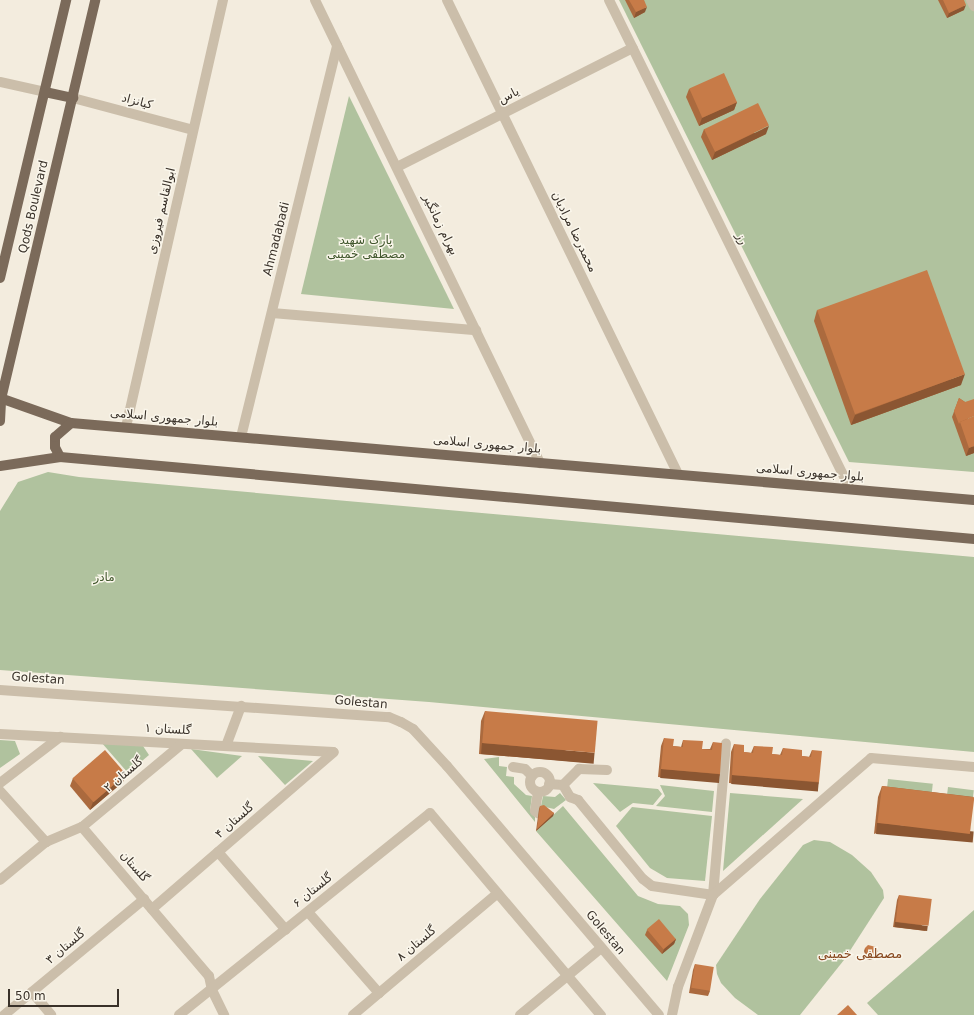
<!DOCTYPE html>
<meta charset="utf-8">
<style>
body{margin:0}
#map{position:relative;width:974px;height:1015px;overflow:hidden;background:#f3ecde;font-family:"DejaVu Sans","Noto Sans Arabic",sans-serif}
div>[style]{position:absolute}
[style*='--x']{left:calc(var(--x)*1px);top:calc(var(--y)*1px);width:calc(var(--w)*1px);rotate:calc(var(--a)*1deg)}
.green>*{inset:0;background:#b0c29e;transform-origin:0 0}
.minor>*{height:10px;margin:-5px;padding:0 5px;transform-origin:5px;border-radius:5px;background:#cbbeaa}
.minor>.ring{margin:-5px;padding:0;box-sizing:content-box;background:none;border:10px solid #cbbeaa;border-radius:50%}
.major>*{height:10px;margin:-5px;padding:0 5px;transform-origin:5px;border-radius:5px;background:#7b6a5a}
.wall>*{inset:0;background:#ab6a3e}
.shaded-wall>*{inset:0;background:#8b5632;transform-origin:0 0}
.building>*{inset:0;background:#c77b48;transform-origin:0 0}
span{translate:-50% -50%;white-space:nowrap;text-align:center;line-height:1.15;-webkit-text-stroke:3px #faf6eb;paint-order:stroke}
.street-label{font-size:12px;color:#393129}
.park-label{font-size:12px;color:#41572d}
.neighbourhood-label{font-size:13px;color:#894a21}
.scale{position:absolute;left:8px;top:989px;width:111px;height:18px;box-sizing:border-box;border:2px solid #393129;border-top:0;padding-left:5px;font-size:12px;line-height:14px;white-space:nowrap;color:#393129;-webkit-text-stroke:3px #faf6eb;paint-order:stroke}
</style>
<div id="map">
<div class="green">
<i style="clip-path:polygon(619px 0,974px 0,974px 472px,849px 462px)"></i>
<i style="clip-path:polygon(349px 96px,454px 309px,301px 294px)"></i>
<i style="clip-path:polygon(48px 472px,79px 477px,974px 557px,974px 752px,429px 702px,0 670px,0 511px,18px 482px)"></i>
<i style="clip-path:polygon(0 740px,15px 741px,20px 754px,0 768px)"></i>
<i style="clip-path:polygon(101px 742px,143px 746px,149px 755px,128px 773px)"></i>
<i style="clip-path:polygon(191px 749px,242px 756px,217px 778px)"></i>
<i style="clip-path:polygon(258px 756px,313px 761px,285px 785px)"></i>
<i style="clip-path:polygon(499px 757px,499px 766px,507px 767px,506px 776px,514px 777px,514px 784px,526px 795px,532px 796px,530px 811px,535px 817px,535px 822px,484px 759px)"></i>
<i style="left:888px;top:779px;width:45px;height:14px;rotate:6deg"></i>
<i style="clip-path:polygon(593px 783px,658px 789px,662px 794px,653px 805px,633px 803px,620px 812px)"></i>
<i style="clip-path:polygon(660px 785px,714px 791px,712px 812px,656px 806px,665px 796px)"></i>
<i style="left:948px;top:787px;width:26px;height:14px;rotate:7deg"></i>
<i style="clip-path:polygon(560px 793px,566px 800px,554px 809px,541px 806px,543px 796px,555px 797px)"></i>
<i style="clip-path:polygon(730px 793px,803px 799px,723px 871px)"></i>
<i style="clip-path:polygon(563px 806px,638px 896px,658px 904px,680px 906px,688px 914px,689px 925px,667px 981px,536px 831px)"></i>
<i style="clip-path:polygon(632px 807px,712px 816px,705px 881px,667px 878px,650px 868px,616px 826px)"></i>
<i style="clip-path:polygon(814px 840px,830px 842px,852px 855px,871px 872px,883px 890px,884px 898px,844px 960px,800px 1015px,758px 1015px,735px 998px,721px 983px,717px 974px,716px 965px,760px 899px,803px 845px)"></i>
<i style="clip-path:polygon(974px 910px,974px 1015px,878px 1015px,867px 1003px)"></i>
</div>
<div class="minor">
<i style="--x:315;--y:0;--w:515;--a:64.08"></i>
<i style="--x:447;--y:0;--w:527;--a:64.02"></i>
<i style="--x:609;--y:0;--w:545;--a:63.76"></i>
<i style="--x:971;--y:0;--w:7;--a:63"></i>
<i style="--x:0;--y:82;--w:46;--a:12.5"></i>
<i style="--x:73;--y:98;--w:124;--a:14.9"></i>
<i style="--x:397;--y:167;--w:264;--a:-26.8"></i>
<i style="--x:272;--y:313;--w:205;--a:4.8"></i>
<i style="--x:126;--y:427;--w:438;--a:-77.2"></i>
<i style="--x:241;--y:437;--w:403;--a:-76.2"></i>
<i style="--x:0;--y:690;--w:390;--a:4"></i>
<i style="--x:389;--y:717;--w:13;--a:23"></i>
<i style="--x:401;--y:722;--w:14;--a:30"></i>
<i style="--x:413;--y:729;--w:50;--a:47.4"></i>
<i style="--x:447;--y:766;--w:327;--a:49.6"></i>
<i style="--x:0;--y:734;--w:334;--a:3.1"></i>
<i style="--x:226;--y:746;--w:43;--a:-69.4"></i>
<i style="--x:513;--y:767;--w:12;--a:9"></i>
<i style="--x:525;--y:769;--w:10;--a:45"></i>
<i class="ring" style="left:530px;top:772px;width:10px;height:10px"></i>
<i style="--x:0;--y:783;--w:76;--a:-37.5"></i>
<i style="--x:549;--y:784;--w:14;--a:4"></i>
<i style="--x:563;--y:785;--w:14;--a:60"></i>
<i style="--x:570;--y:797;--w:9;--a:21"></i>
<i style="--x:578;--y:800;--w:102;--a:50.6"></i>
<i style="--x:643;--y:879;--w:11;--a:38"></i>
<i style="--x:652;--y:886;--w:62;--a:8.4"></i>
<i style="--x:713;--y:895;--w:152;--a:-85.1"></i>
<i style="--x:563;--y:785;--w:23;--a:-45"></i>
<i style="--x:579;--y:769;--w:28;--a:2"></i>
<i style="--x:0;--y:791;--w:69;--a:48"></i>
<i style="--x:46;--y:842;--w:39;--a:-23"></i>
<i style="--x:82;--y:827;--w:196;--a:49.6"></i>
<i style="--x:209;--y:976;--w:14;--a:78"></i>
<i style="--x:212;--y:990;--w:28;--a:64"></i>
<i style="--x:538;--y:792;--w:19;--a:99"></i>
<i style="--x:535;--y:811;--w:4;--a:34"></i>
<i style="--x:82;--y:827;--w:130;--a:-39.7"></i>
<i style="--x:218;--y:852;--w:103;--a:48.9"></i>
<i style="--x:0;--y:880;--w:60;--a:-39.6"></i>
<i style="--x:152;--y:909;--w:240;--a:-40.8"></i>
<i style="--x:308;--y:912;--w:108;--a:48.8"></i>
<i style="--x:32;--y:992;--w:30;--a:50"></i>
<i style="--x:4;--y:1015;--w:182;--a:-39.6"></i>
<i style="--x:179;--y:1015;--w:322;--a:-38.8"></i>
<i style="--x:430;--y:813;--w:265;--a:49.8"></i>
<i style="--x:353;--y:1015;--w:189;--a:-40.1"></i>
<i style="--x:520;--y:1015;--w:105;--a:-39.6"></i>
<i style="--x:672;--y:1015;--w:29;--a:-78"></i>
<i style="--x:678;--y:987;--w:98;--a:-69.2"></i>
<i style="--x:713;--y:895;--w:209;--a:-40.9"></i>
<i style="--x:871;--y:758;--w:103;--a:5"></i>
</div>
<div class="major">
<i style="--x:45;--y:92;--w:29;--a:12"></i>
<i style="--x:0;--y:278;--w:286;--a:-76.6"></i>
<i style="--x:0;--y:398;--w:75;--a:19.4"></i>
<i style="--x:71;--y:423;--w:906;--a:4.87"></i>
<i style="--x:0;--y:421;--w:22;--a:-87"></i>
<i style="--x:1;--y:399;--w:410;--a:-76.7"></i>
<i style="--x:60;--y:457;--w:11;--a:-117"></i>
<i style="--x:55;--y:447;--w:10;--a:-90"></i>
<i style="--x:55;--y:437;--w:21;--a:-41"></i>
<i style="--x:0;--y:466;--w:61;--a:-8.5"></i>
<i style="--x:60;--y:457;--w:918;--a:5.13"></i>
</div>
<div class="wall">
<i style="clip-path:polygon(625px 0,644px 0,645px 12px,634px 18px)"></i>
<i style="clip-path:polygon(938px 0,964px 0,964px 10px,947px 18px)"></i>
<i style="clip-path:polygon(689px 89px,737px 102px,734px 110px,699px 126px,686px 97px)"></i>
<i style="clip-path:polygon(704px 129px,766px 134px,712px 160px,701px 137px)"></i>
<i style="clip-path:polygon(817px 310px,961px 385px,851px 425px,814px 321px)"></i>
<i style="clip-path:polygon(959px 398px,965px 402px,974px 453px,966px 456px,952px 417px)"></i>
<i style="clip-path:polygon(485px 711px,591px 763px,479px 754px,481px 721px)"></i>
<i style="clip-path:polygon(664px 738px,673px 746px,681px 747px,683px 740px,702px 749px,710px 749px,713px 742px,720px 774px,717px 782px,658px 777px,661px 746px)"></i>
<i style="clip-path:polygon(734px 744px,744px 752px,751px 753px,754px 746px,772px 754px,780px 755px,783px 748px,802px 756px,809px 757px,812px 750px,819px 782px,816px 790px,729px 783px,731px 752px)"></i>
<i style="clip-path:polygon(73px 778px,123px 782px,90px 810px,70px 786px)"></i>
<i style="clip-path:polygon(882px 786px,974px 797px,874px 834px,878px 797px)"></i>
<i style="clip-path:polygon(540px 806px,554px 813px,553px 816px,536px 831px,539px 809px)"></i>
<i style="clip-path:polygon(899px 895px,926px 931px,893px 927px,897px 900px)"></i>
<i style="clip-path:polygon(647px 930px,676px 939px,674px 944px,662px 954px,645px 935px)"></i>
<i style="clip-path:polygon(865px 948px,878px 951px,874px 959px,867px 960px,864px 951px)"></i>
<i style="clip-path:polygon(695px 964px,710px 991px,708px 996px,689px 993px,693px 970px)"></i>
</div>
<div class="shaded-wall">
<i style="clip-path:polygon(966px 5px,964px 10px,947px 18px,949px 13px)"></i>
<i style="clip-path:polygon(647px 7px,645px 12px,634px 18px,636px 12px)"></i>
<i style="clip-path:polygon(737px 102px,734px 110px,699px 126px,702px 118px)"></i>
<i style="clip-path:polygon(769px 126px,766px 134px,712px 160px,715px 152px)"></i>
<i style="clip-path:polygon(965px 374px,961px 385px,851px 425px,855px 415px)"></i>
<i style="clip-path:polygon(974px 446px,974px 453px,966px 456px,969px 448px)"></i>
<i style="left:482px;top:743px;width:113px;height:11px;rotate:5deg"></i>
<i style="left:661px;top:769px;width:59px;height:9px;rotate:5deg"></i>
<i style="clip-path:polygon(126px 774px,123px 782px,90px 810px,93px 802px)"></i>
<i style="left:732px;top:775px;width:87px;height:9px;rotate:5deg"></i>
<i style="clip-path:polygon(554px 813px,553px 816px,536px 831px,537px 829px)"></i>
<i style="left:877px;top:823px;width:97px;height:11px;rotate:5deg"></i>
<i style="left:895px;top:922px;width:33px;height:5px;rotate:7deg"></i>
<i style="clip-path:polygon(676px 939px,674px 944px,662px 954px,664px 949px)"></i>
<i style="clip-path:polygon(878px 951px,874px 959px,867px 960px,868px 957px)"></i>
</div>
<div class="building">
<i style="clip-path:polygon(629px 0,644px 0,647px 7px,636px 12px)"></i>
<i style="clip-path:polygon(943px 0,964px 0,966px 5px,949px 13px)"></i>
<i style="left:724px;top:73px;width:32px;height:38px;rotate:66deg"></i>
<i style="left:758px;top:103px;width:25px;height:60px;rotate:64deg"></i>
<i style="left:927px;top:270px;width:111px;height:117px;rotate:70deg"></i>
<i style="clip-path:polygon(959px 398px,965px 402px,974px 399px,974px 416px,960px 422px,959px 424px,954px 411px)"></i>
<i style="clip-path:polygon(974px 416px,974px 446px,969px 448px,960px 422px)"></i>
<i style="left:485px;top:711px;width:113px;height:32px;rotate:5deg"></i>
<i style="clip-path:polygon(664px 738px,674px 739px,673px 746px,683px 747px,683px 740px,703px 741px,702px 749px,712px 750px,713px 742px,722px 743px,720px 774px,661px 769px)"></i>
<i style="clip-path:polygon(734px 744px,744px 745px,744px 752px,753px 753px,754px 746px,773px 747px,772px 754px,782px 755px,783px 748px,802px 750px,802px 756px,811px 757px,812px 750px,822px 751px,819px 782px,732px 775px)"></i>
<i style="left:105px;top:750px;width:32px;height:43px;rotate:49deg"></i>
<i style="left:882px;top:786px;width:93px;height:37px;rotate:7deg"></i>
<i style="clip-path:polygon(544px 805px,554px 813px,537px 829px,540px 806px)"></i>
<i style="left:899px;top:895px;width:33px;height:27px;rotate:7deg"></i>
<i style="left:659px;top:919px;width:26px;height:16px;rotate:50deg"></i>
<i style="clip-path:polygon(868px 945px,876px 947px,878px 951px,875px 957px,868px 957px,865px 948px)"></i>
<i style="left:695px;top:964px;width:19px;height:24px;rotate:9deg"></i>
<i style="clip-path:polygon(848px 1005px,857px 1015px,837px 1015px)"></i>
</div>
<div class="street-label">
<span style="left:509px;top:96px;rotate:-27deg">یاس</span>
<span style="left:137px;top:102px;rotate:15deg">کیانزاد</span>
<span style="left:34px;top:207px;rotate:-77deg">Qods Boulevard</span>
<span style="left:162px;top:211px;rotate:-77deg">ابوالقاسم فیروزی</span>
<span style="left:440px;top:225px;rotate:64deg">بهرام زمانگیر</span>
<span style="left:574px;top:232px;rotate:64deg">محمدرضا مرادیان</span>
<span style="left:277px;top:239px;rotate:-76deg">Ahmadabadi</span>
<span style="left:741px;top:239px;rotate:64deg">رز</span>
<span style="left:164px;top:418px;rotate:5deg">بلوار جمهوری اسلامی</span>
<span style="left:487px;top:445px;rotate:5deg">بلوار جمهوری اسلامی</span>
<span style="left:810px;top:473px;rotate:5deg">بلوار جمهوری اسلامی</span>
<span style="left:38px;top:679px;rotate:4deg">Golestan</span>
<span style="left:361px;top:703px;rotate:5deg">Golestan</span>
<span style="left:168px;top:730px;rotate:3deg">گلستان ۱</span>
<span style="left:124px;top:775px;rotate:-40deg">گلستان ۲</span>
<span style="left:235px;top:821px;rotate:-41deg">گلستان ۴</span>
<span style="left:134px;top:867px;rotate:49deg">گلستان</span>
<span style="left:313px;top:891px;rotate:-39deg">گلستان ۶</span>
<span style="left:605px;top:933px;rotate:50deg">Golestan</span>
<span style="left:417px;top:944px;rotate:-40deg">گلستان ۸</span>
<span style="left:66px;top:947px;rotate:-40deg">گلستان ۳</span>
</div>
<div class="park-label">
<span style="left:366px;top:248px">پارک شهید<br>مصطفی خمینی</span>
<span style="left:104px;top:578px">مادر</span>
</div>
<div class="neighbourhood-label">
<span style="left:860px;top:954px">مصطفی خمینی</span>
</div>
<div class="scale">50 m</div>
</div>
